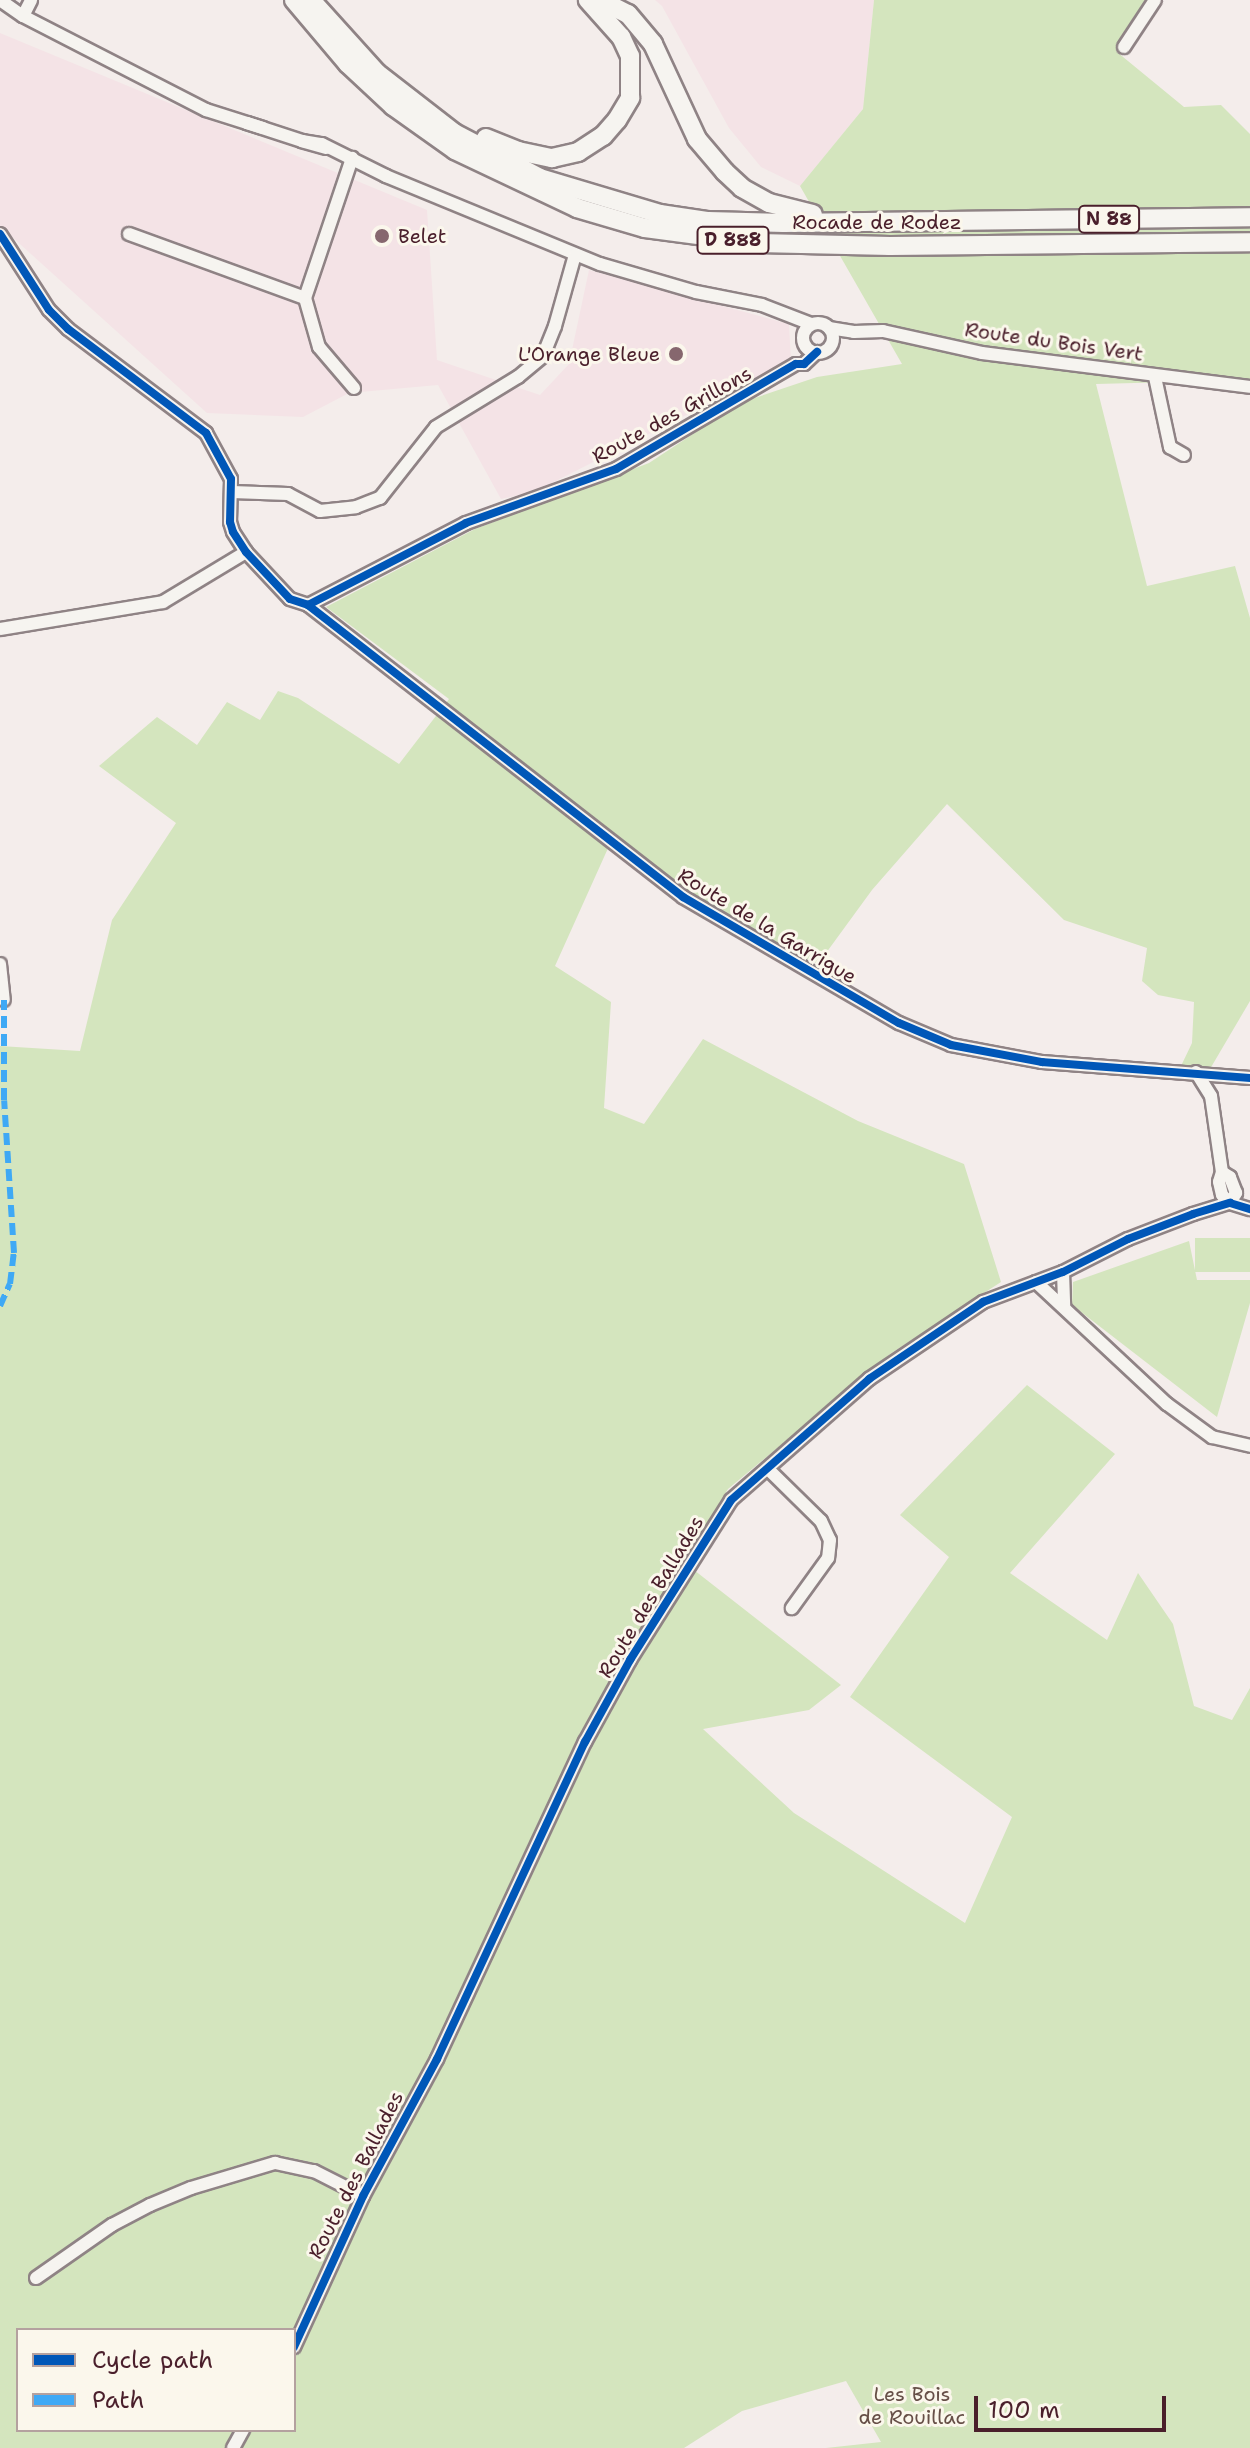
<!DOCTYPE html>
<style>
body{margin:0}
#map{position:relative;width:1250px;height:2448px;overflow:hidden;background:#f4edeb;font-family:"Shantell Sans",sans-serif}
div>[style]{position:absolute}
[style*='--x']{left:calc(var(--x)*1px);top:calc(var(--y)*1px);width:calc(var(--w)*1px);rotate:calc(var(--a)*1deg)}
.built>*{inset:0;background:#f4e3e6}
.green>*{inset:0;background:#d4e5be;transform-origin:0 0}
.roads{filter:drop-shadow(2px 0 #8f8385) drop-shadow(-2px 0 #8f8385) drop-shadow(0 2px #8f8385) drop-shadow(0 -2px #8f8385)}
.minor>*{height:12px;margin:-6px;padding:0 6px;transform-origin:6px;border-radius:6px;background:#f6f4f0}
.minor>.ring{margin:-6px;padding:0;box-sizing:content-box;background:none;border:12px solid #f6f4f0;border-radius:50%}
.highway>*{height:18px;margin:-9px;padding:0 9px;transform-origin:9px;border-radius:9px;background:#f6f4f0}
.quiet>*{height:6px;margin-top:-3px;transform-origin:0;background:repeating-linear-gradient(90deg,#3fa9f5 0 12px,transparent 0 18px)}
.cycleway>*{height:8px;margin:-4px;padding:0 4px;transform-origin:4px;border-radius:4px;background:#0057b8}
.dots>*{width:22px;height:22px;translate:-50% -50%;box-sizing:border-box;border:4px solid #fbf7ec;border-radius:50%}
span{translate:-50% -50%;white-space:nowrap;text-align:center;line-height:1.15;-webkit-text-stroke:6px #fbf7ec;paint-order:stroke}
.shield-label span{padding:2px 6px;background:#fbf7ec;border:2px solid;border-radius:6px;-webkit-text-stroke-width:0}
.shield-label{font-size:18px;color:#4a1f2b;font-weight:700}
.street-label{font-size:20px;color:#4a1f2b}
.poi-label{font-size:20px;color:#4a1f2b}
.left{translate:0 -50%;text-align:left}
.right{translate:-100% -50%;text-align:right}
.park-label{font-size:20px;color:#664f47}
.legend{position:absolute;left:16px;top:2328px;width:280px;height:104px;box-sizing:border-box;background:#fbf7ec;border:2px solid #b4a19f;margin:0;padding:10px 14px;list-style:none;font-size:24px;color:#4a1f2b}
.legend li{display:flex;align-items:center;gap:16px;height:40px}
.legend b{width:40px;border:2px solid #b4a19f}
.scale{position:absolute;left:974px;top:2396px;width:192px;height:36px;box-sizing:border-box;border:4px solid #4a1f2b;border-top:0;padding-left:10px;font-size:24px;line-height:28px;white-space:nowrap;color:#4a1f2b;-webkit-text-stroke:6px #fbf7ec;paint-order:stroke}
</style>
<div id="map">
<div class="built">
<i style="clip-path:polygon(655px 0,874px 0,863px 109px,800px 186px,761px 167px,729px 128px,662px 6px)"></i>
<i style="clip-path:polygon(0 33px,427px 210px,437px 360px,540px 395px,569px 364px,589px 270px,789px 324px,791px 362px,534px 492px,501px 499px,438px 385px,349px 393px,303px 417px,207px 413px,0 226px)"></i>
</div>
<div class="green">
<i style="clip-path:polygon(evenodd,874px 0,1145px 0,1117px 52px,1184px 107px,1221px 105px,1250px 134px,1250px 380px,1096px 384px,1147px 586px,1235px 566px,1250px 618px,1250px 1001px,1210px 1069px,1181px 1066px,1192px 1043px,1194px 1002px,1158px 995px,1142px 981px,1147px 948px,1064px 920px,947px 804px,872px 890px,818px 964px,686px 902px,609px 846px,555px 966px,611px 1002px,604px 1108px,644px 1124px,703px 1039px,858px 1121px,964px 1164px,1001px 1282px,890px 1354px,728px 1489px,685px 1563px,841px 1685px,809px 1710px,703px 1729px,794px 1813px,965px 1923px,1012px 1817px,850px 1697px,949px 1557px,900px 1515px,1027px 1385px,1115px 1454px,1010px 1573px,1107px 1640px,1138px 1573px,1173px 1624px,1194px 1706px,1232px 1720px,1250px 1688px,1250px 2448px,826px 2448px,881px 2442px,846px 2381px,742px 2411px,684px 2448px,0 2448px,0 1046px,80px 1051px,112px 920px,176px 823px,99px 766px,157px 717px,197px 745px,227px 702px,260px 720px,278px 691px,298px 698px,399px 764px,449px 699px,326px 607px,475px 529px,649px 463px,740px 403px,817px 377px,902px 364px,800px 186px,863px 109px,874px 0,18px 2330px,294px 2330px,294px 2430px,18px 2430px,18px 2330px)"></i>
<i style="left:1250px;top:1238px;width:34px;height:55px;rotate:90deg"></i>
<i style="clip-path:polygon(1189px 1241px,1197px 1280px,1250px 1280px,1250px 1303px,1217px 1417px,1072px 1305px,1073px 1282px)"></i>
</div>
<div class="roads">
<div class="minor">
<i style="--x:0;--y:0;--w:28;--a:35"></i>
<i style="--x:23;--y:16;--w:206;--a:27.2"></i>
<i style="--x:206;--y:110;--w:43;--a:17.6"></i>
<i style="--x:23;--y:16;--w:18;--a:-63"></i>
<i style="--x:1124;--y:47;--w:56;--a:-56.6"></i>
<i style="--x:263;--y:128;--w:17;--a:-163"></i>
<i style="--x:247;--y:123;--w:58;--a:18.1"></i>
<i style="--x:326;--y:148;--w:25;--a:-164"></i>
<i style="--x:302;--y:141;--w:20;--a:9"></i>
<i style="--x:322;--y:144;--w:72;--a:26.6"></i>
<i style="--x:386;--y:176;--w:231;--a:22.4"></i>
<i style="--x:600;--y:264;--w:100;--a:16.3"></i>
<i style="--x:696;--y:292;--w:67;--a:11.1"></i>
<i style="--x:762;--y:305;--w:53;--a:21.2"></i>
<i style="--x:0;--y:234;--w:90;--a:57.2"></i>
<i style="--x:49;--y:310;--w:27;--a:45"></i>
<i style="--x:68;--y:329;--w:173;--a:37"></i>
<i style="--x:206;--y:433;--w:52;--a:61.5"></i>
<i style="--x:231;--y:479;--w:43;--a:91.3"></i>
<i style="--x:230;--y:522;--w:10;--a:73"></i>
<i style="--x:233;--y:532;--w:24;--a:57"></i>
<i style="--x:246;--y:552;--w:64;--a:46.9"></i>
<i style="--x:290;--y:599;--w:19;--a:18"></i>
<i style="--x:308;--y:605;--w:178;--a:-27.4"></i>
<i style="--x:466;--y:523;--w:159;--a:-19.8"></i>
<i style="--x:616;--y:469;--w:208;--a:-30.3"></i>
<i style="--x:796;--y:364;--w:8;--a:0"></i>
<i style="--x:804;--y:364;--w:18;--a:-43"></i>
<i style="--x:129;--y:234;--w:187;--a:20"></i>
<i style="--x:305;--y:298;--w:148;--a:-71.4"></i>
<i style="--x:305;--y:298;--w:51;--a:74.1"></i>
<i style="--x:319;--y:347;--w:54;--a:49.5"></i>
<i class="ring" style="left:803px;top:323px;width:18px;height:18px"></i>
<i style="--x:829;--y:328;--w:25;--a:9"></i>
<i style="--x:854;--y:332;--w:29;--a:-2"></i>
<i style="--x:883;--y:331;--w:101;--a:12.5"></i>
<i style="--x:982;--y:353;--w:270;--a:7.2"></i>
<i style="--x:1155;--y:377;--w:72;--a:77.9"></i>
<i style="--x:1170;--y:447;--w:16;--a:30"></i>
<i style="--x:232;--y:492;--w:56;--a:2"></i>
<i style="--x:288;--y:494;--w:36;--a:28"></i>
<i style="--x:320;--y:511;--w:36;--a:-6"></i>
<i style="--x:356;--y:507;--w:26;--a:-21"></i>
<i style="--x:380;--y:498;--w:90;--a:-51.7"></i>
<i style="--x:436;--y:427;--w:96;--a:-31.4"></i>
<i style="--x:518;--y:377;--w:33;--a:-40"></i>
<i style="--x:543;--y:356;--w:32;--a:-68"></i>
<i style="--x:555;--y:326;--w:74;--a:-74.3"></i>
<i style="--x:308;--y:605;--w:475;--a:37.9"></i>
<i style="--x:683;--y:897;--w:250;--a:30.3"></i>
<i style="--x:899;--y:1023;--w:56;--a:22.9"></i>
<i style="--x:951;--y:1045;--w:93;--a:10.6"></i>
<i style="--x:1042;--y:1062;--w:209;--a:4.4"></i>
<i style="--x:0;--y:629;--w:165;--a:-9.4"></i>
<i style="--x:163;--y:602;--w:97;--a:-31.1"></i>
<i style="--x:0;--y:964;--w:36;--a:84"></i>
<i style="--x:1196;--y:1072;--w:28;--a:58"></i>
<i style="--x:1211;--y:1096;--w:77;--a:81.8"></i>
<i style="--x:1222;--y:1172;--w:10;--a:107"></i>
<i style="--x:1219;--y:1182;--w:13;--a:77"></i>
<i style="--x:1222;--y:1195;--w:11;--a:45"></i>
<i style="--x:1230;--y:1203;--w:12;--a:-59"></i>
<i style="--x:1236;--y:1193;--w:17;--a:-111"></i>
<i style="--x:1230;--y:1177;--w:9;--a:-148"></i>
<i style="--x:1063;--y:1272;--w:35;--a:88"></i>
<i style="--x:1036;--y:1282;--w:179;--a:43"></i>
<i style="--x:1167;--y:1404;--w:56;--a:36.3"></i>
<i style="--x:1212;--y:1437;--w:39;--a:13"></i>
<i style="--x:768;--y:1469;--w:74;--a:44.5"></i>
<i style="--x:821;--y:1521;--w:21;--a:65"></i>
<i style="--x:830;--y:1540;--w:18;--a:96"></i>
<i style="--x:828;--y:1558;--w:62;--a:125.8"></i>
<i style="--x:36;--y:2278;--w:93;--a:-34.9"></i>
<i style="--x:112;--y:2225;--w:43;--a:-27.8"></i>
<i style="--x:150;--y:2205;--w:44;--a:-22.5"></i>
<i style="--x:191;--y:2188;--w:88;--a:-16.6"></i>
<i style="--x:275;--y:2163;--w:40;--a:12"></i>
<i style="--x:314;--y:2171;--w:55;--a:27"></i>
<i style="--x:294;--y:2347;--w:166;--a:-65.4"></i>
<i style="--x:363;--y:2196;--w:156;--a:-61.6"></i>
<i style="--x:437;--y:2059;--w:350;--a:-65"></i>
<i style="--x:585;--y:1742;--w:94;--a:-61.2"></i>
<i style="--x:630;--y:1660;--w:189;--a:-57.7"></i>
<i style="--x:731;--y:1500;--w:184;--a:-41.2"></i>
<i style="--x:869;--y:1379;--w:138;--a:-34"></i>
<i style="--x:983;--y:1302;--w:85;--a:-20.6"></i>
<i style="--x:1063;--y:1272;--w:73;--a:-26.9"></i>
<i style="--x:1128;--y:1239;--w:70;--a:-21"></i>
<i style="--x:1193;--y:1214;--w:39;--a:-17"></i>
<i style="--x:1230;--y:1203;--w:21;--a:17"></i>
<i style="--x:233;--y:2448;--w:21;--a:-61"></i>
</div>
<div class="highway">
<i style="--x:294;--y:0;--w:84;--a:49.8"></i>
<i style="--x:348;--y:64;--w:62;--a:43"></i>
<i style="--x:393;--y:106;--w:76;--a:35.4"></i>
<i style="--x:455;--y:150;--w:135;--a:25.4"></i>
<i style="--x:577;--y:208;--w:71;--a:16.4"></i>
<i style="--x:645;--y:228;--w:114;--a:7.6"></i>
<i style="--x:758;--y:243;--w:132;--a:1.3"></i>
<i style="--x:890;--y:246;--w:360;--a:-0.6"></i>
<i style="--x:311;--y:0;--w:98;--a:47.9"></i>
<i style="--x:377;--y:73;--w:98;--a:37.9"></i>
<i style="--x:454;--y:133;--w:97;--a:27.6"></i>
<i style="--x:540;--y:178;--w:125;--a:16.7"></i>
<i style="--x:660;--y:214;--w:49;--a:8.3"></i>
<i style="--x:708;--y:221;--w:76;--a:1.5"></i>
<i style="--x:784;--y:223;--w:466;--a:-0.7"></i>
<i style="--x:600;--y:0;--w:31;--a:27"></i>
<i style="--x:628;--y:14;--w:39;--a:50"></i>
<i style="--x:653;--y:44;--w:105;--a:65.1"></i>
<i style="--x:697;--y:139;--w:43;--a:49.7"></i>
<i style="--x:725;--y:172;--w:23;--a:43"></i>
<i style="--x:742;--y:188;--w:31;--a:29"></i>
<i style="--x:769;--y:203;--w:45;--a:14"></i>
<i style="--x:486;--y:138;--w:35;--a:22"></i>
<i style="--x:518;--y:151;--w:35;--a:12"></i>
<i style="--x:552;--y:158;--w:27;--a:-13"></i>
<i style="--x:578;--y:152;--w:30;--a:-33"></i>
<i style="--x:603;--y:136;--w:21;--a:-49"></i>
<i style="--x:617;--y:120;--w:26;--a:-59"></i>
<i style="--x:630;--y:98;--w:42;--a:-90"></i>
<i style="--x:630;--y:56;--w:21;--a:-115"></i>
<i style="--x:621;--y:37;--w:50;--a:-131.7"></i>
</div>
</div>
<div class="quiet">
<i style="--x:0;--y:1306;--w:24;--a:-66"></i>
<i style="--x:10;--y:1284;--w:31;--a:-83"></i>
<i style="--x:14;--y:1253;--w:153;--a:-93.7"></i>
<i style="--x:4;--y:1100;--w:100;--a:-90"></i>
</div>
<div class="cycleway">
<i style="--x:0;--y:234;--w:90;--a:57.2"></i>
<i style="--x:49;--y:310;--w:27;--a:45"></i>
<i style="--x:68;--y:329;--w:173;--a:37"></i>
<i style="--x:206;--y:433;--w:52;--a:61.5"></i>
<i style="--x:231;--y:479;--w:43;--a:91.3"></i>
<i style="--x:230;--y:522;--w:10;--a:73"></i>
<i style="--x:233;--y:532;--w:24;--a:57"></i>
<i style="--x:246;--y:552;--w:64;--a:46.9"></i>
<i style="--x:290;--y:599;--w:19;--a:18"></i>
<i style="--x:308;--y:605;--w:178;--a:-27.4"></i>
<i style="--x:466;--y:523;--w:159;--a:-19.8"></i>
<i style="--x:616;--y:469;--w:208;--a:-30.3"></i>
<i style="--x:796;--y:364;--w:8;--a:0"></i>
<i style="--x:804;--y:364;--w:18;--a:-43"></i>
<i style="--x:308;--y:605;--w:475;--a:37.9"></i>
<i style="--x:683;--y:897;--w:250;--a:30.3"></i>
<i style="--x:899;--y:1023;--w:56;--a:22.9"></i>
<i style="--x:951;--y:1045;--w:93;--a:10.6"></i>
<i style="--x:1042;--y:1062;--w:209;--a:4.4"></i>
<i style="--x:294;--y:2347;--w:166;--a:-65.4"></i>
<i style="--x:363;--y:2196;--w:156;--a:-61.6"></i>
<i style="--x:437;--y:2059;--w:350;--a:-65"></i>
<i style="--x:585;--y:1742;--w:94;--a:-61.2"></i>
<i style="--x:630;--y:1660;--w:189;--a:-57.7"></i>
<i style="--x:731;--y:1500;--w:184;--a:-41.2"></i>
<i style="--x:869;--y:1379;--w:138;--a:-34"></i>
<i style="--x:983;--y:1302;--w:85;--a:-20.6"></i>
<i style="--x:1063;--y:1272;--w:73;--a:-26.9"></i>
<i style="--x:1128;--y:1239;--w:70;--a:-21"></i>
<i style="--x:1193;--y:1214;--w:39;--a:-17"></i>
<i style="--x:1230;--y:1203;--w:21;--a:17"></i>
</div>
<div class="dots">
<i style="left:382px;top:236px;background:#86676e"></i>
<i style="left:676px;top:354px;background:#86676e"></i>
</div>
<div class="shield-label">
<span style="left:1109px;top:219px">N 88</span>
<span style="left:733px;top:240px">D 888</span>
</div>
<div class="street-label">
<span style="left:877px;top:222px">Rocade de Rodez</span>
<span style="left:1054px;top:342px;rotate:8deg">Route du Bois Vert</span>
<span style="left:672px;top:415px;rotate:-29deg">Route des Grillons</span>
<span style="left:767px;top:926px;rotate:31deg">Route de la Garrigue</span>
<span style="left:651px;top:1597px;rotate:-59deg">Route des Ballades</span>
<span style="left:356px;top:2175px;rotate:-63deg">Route des Ballades</span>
</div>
<div class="poi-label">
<span class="left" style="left:398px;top:236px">Belet</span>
<span class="right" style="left:660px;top:354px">L'Orange Bleue</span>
</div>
<div class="park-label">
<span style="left:912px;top:2406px">Les Bois<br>de Rouillac</span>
</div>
<ul class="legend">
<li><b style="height:10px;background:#0057b8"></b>Cycle path</li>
<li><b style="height:10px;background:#3fa9f5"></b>Path</li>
</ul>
<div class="scale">100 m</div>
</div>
